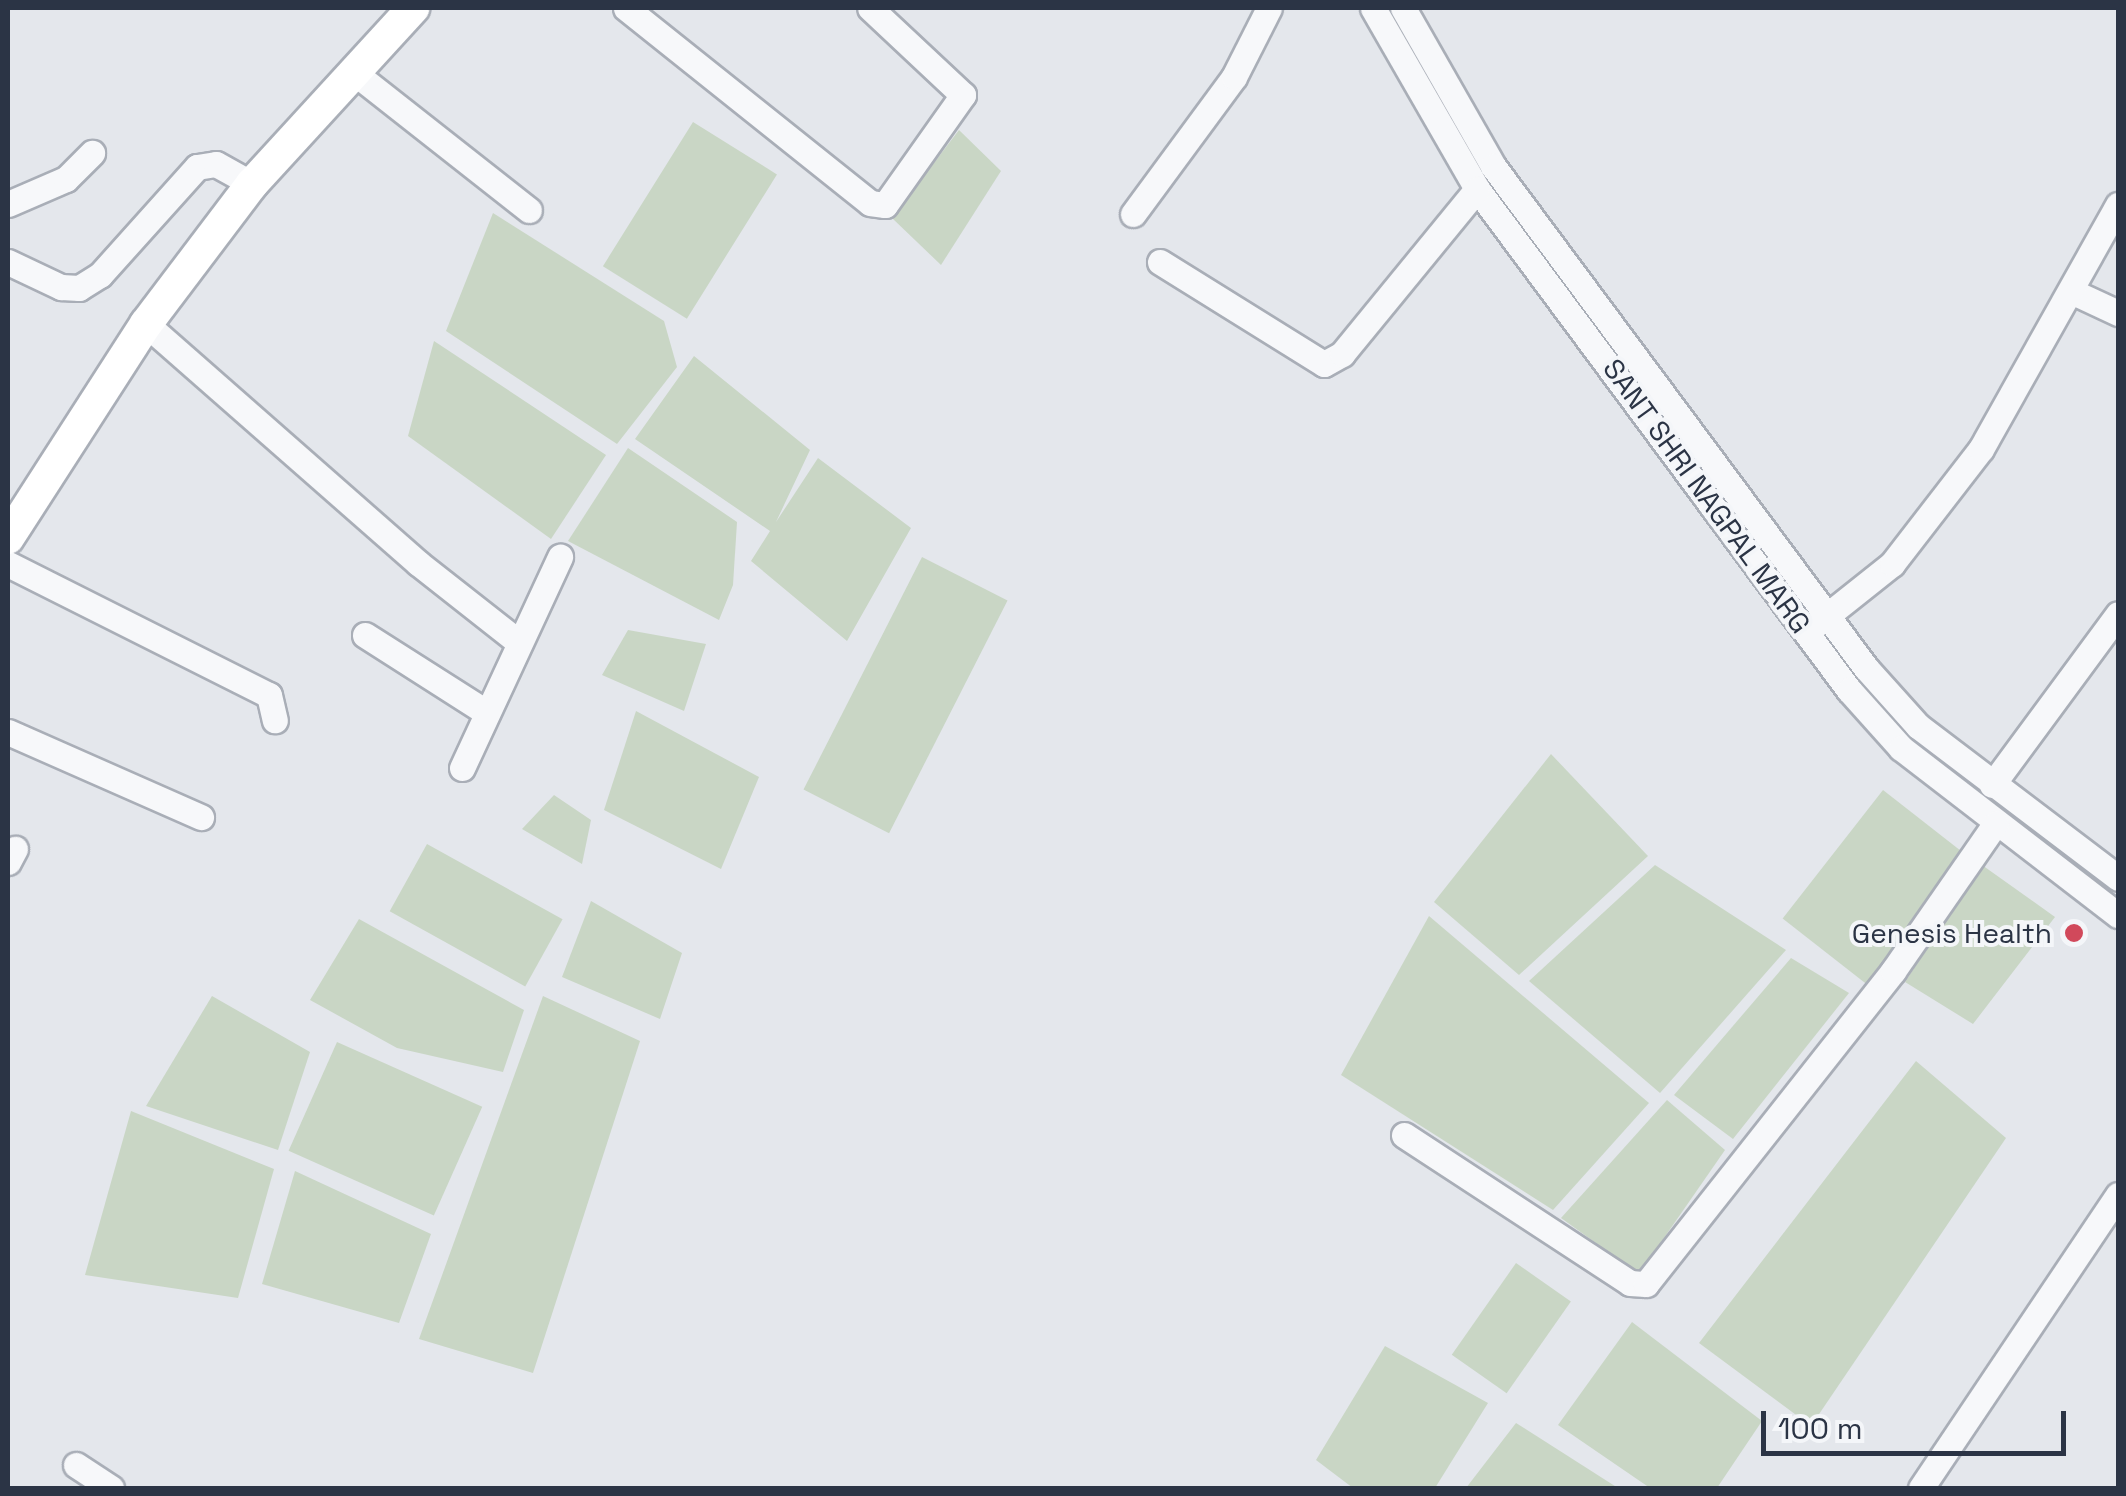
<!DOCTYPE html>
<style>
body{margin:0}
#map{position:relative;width:2126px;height:1496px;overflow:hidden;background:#e4e7ec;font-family:"Space Grotesk",sans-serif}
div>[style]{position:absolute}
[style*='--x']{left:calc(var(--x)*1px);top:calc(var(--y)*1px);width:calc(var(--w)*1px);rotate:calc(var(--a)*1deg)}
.green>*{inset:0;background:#c9d6c5;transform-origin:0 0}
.roads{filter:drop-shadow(2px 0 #a9aeb7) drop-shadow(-2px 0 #a9aeb7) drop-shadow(0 2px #a9aeb7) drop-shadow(0 -2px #a9aeb7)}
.minor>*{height:25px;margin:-12.5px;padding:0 12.5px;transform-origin:12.5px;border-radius:12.5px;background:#f7f8fa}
.major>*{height:32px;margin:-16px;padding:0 16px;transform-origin:16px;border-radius:16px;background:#fff}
.dots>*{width:28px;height:28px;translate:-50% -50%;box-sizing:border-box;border:5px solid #f4f6f9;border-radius:50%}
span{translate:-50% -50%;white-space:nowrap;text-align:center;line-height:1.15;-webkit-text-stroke:8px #f4f6f9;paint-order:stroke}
.street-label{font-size:28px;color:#2b3445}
.poi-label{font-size:28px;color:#2b3445}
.right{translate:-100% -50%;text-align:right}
.frame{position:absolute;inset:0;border:10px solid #2b3445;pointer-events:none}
.scale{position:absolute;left:1761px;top:1411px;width:305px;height:45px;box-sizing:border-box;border:5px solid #2b3445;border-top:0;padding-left:12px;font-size:30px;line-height:35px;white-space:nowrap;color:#2b3445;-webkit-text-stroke:8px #f4f6f9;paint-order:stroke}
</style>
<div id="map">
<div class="green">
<i style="left:693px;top:122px;width:99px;height:170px;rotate:32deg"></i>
<i style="clip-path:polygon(959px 130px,1001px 171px,941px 265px,892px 218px)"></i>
<i style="clip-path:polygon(493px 213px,664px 321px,677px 367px,617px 444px,446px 331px)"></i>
<i style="clip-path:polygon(434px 341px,606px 455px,551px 539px,408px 436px)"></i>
<i style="clip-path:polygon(694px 356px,810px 450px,776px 522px,818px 458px,911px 528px,847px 641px,751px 561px,770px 531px,635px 439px)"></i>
<i style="clip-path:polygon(628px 448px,737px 522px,733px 585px,719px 620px,568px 541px)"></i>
<i style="left:922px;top:557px;width:96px;height:261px;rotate:27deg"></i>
<i style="clip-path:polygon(628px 630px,706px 644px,684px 711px,602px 675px)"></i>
<i style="clip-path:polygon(636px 711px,759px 777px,721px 869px,604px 810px)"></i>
<i style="clip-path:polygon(1551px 754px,1648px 856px,1519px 975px,1434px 902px)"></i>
<i style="left:1883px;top:790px;width:112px;height:163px;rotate:38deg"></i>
<i style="clip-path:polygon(554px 795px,591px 820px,582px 864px,522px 829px)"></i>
<i style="left:427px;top:844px;width:155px;height:77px;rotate:29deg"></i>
<i style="clip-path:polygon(1655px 865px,1786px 950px,1660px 1093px,1529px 981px)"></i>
<i style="clip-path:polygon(1982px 865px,2055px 917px,1973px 1024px,1905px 982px)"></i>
<i style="clip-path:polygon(591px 901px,682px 953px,660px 1019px,562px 977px)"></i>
<i style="clip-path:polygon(1429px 916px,1649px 1103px,1553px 1210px,1341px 1075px)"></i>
<i style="clip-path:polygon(359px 919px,524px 1010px,503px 1072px,397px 1048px,310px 1000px)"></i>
<i style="clip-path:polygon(1791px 958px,1849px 993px,1733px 1139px,1674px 1095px)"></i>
<i style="clip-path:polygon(212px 996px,310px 1052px,278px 1150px,146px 1106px)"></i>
<i style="clip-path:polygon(543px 996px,640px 1041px,533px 1373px,419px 1339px)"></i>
<i style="left:337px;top:1042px;width:159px;height:119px;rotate:24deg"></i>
<i style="clip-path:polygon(1916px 1061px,2006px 1138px,1811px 1426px,1699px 1343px)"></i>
<i style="clip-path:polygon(1667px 1100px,1725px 1150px,1639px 1274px,1561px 1218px)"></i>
<i style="clip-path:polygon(131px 1111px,274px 1169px,238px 1298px,85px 1275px)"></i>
<i style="clip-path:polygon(295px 1171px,431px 1234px,399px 1323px,262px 1284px)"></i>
<i style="left:1516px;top:1263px;width:67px;height:112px;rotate:35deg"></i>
<i style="clip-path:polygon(1632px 1322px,1762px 1421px,1717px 1488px,1650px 1488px,1558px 1425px)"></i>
<i style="clip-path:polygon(1385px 1346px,1488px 1403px,1435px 1488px,1353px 1488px,1316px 1460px)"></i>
<i style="clip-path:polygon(1516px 1423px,1618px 1488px,1466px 1488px)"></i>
</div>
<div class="roads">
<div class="minor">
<i style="--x:626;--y:8;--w:312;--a:38.6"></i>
<i style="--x:870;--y:203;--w:15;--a:8"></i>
<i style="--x:885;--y:205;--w:135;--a:-54.7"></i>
<i style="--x:963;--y:95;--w:127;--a:-136.9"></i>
<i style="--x:1373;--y:8;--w:209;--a:60.1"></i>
<i style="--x:1477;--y:189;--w:624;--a:53.41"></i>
<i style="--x:1849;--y:690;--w:78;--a:48.1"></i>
<i style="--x:1901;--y:748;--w:274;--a:37.6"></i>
<i style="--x:1403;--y:8;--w:182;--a:60.3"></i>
<i style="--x:1493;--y:166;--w:625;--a:53.39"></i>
<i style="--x:1866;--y:668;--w:78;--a:48.1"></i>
<i style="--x:1918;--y:726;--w:251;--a:37.2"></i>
<i style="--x:356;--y:74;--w:220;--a:38.2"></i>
<i style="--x:8;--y:204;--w:63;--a:-23.3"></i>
<i style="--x:66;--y:179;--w:37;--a:-45"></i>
<i style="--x:1133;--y:214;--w:170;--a:-53.6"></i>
<i style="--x:1234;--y:77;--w:77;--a:-63.1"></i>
<i style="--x:8;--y:262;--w:59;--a:25.3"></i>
<i style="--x:61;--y:287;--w:18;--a:3"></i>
<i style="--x:79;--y:288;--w:25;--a:-32"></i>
<i style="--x:100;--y:275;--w:145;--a:-48.1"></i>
<i style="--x:197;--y:167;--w:19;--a:-9"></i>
<i style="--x:216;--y:164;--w:41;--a:29.1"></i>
<i style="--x:1160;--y:262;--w:193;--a:31.9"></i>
<i style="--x:1324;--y:364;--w:21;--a:-29"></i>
<i style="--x:1342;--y:354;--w:213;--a:-50.7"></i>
<i style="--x:2073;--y:292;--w:50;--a:25"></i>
<i style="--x:146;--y:324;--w:362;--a:41.3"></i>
<i style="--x:418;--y:563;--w:126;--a:38.2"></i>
<i style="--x:8;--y:564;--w:292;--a:26.7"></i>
<i style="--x:269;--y:695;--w:26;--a:77"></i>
<i style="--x:1814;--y:626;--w:100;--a:-38.5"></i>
<i style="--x:1892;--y:564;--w:145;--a:-52.3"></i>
<i style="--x:1981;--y:449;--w:280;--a:-60.7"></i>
<i style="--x:365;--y:635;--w:143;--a:32.5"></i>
<i style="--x:8;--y:732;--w:211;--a:23.8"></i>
<i style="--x:462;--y:768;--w:233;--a:-65.1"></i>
<i style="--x:1992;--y:785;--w:212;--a:-53.6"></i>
<i style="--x:8;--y:862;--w:15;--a:-62"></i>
<i style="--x:1404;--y:1135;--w:270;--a:33.2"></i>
<i style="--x:1630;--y:1283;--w:16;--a:4"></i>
<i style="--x:1646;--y:1284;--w:399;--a:-51.7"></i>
<i style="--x:1893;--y:971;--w:180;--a:-55.2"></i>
<i style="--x:76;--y:1465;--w:42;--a:33.3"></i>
<i style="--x:1921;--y:1488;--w:353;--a:-56.1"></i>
</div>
<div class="major">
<i style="--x:8;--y:538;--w:255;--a:-57.2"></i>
<i style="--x:146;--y:324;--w:176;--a:-52.9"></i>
<i style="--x:252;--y:184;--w:239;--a:-47.5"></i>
</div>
</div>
<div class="dots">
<i style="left:2074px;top:933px;background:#d1495b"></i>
</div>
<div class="street-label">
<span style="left:1707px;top:496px;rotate:54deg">SANT SHRI NAGPAL MARG</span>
</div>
<div class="poi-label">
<span class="right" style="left:2052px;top:933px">Genesis Health</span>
</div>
<div class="frame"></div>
<div class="scale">100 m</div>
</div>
